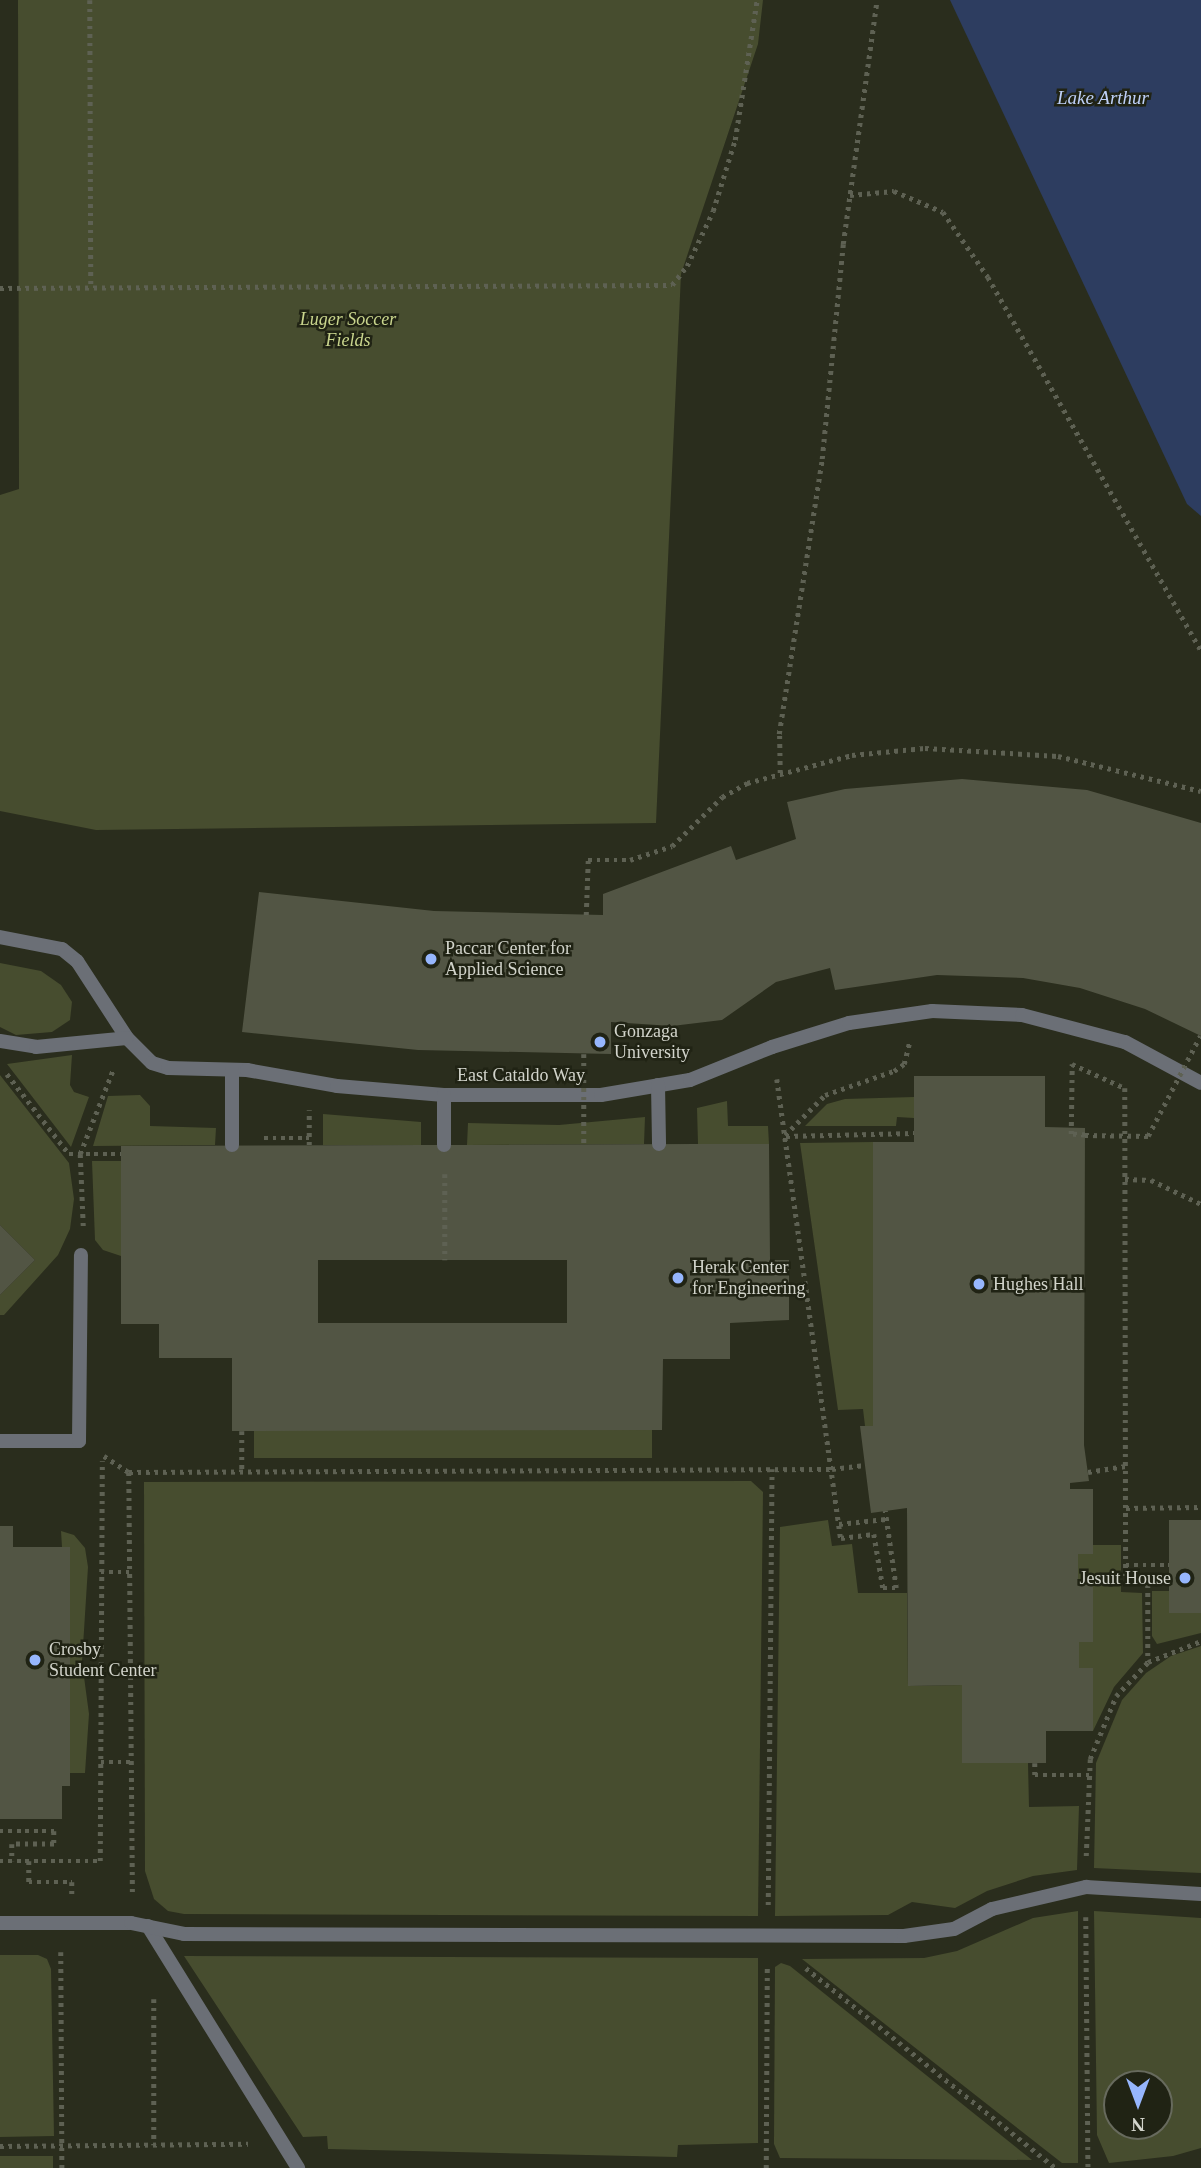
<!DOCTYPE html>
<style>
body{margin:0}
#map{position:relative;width:1201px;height:2168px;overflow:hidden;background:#2a2d1d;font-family:Georgia,serif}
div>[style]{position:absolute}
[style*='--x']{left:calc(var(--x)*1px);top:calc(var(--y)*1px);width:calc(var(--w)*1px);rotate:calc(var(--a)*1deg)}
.green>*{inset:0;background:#474d2f;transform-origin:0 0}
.water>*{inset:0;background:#2d3d60}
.building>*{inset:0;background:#525544;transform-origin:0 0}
.path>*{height:4.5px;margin-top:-2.25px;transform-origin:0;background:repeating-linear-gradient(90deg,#5e6153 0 3.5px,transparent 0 8.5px)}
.lane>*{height:14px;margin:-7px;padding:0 7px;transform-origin:7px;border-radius:7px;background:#6b6f76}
.street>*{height:14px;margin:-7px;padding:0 7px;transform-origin:7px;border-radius:7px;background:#6b6f76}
.path-bridge>*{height:4.5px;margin-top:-2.25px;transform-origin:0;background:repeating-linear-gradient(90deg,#5e6153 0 3.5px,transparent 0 8.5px)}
.dots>*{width:19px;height:19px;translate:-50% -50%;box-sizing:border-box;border:4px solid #202314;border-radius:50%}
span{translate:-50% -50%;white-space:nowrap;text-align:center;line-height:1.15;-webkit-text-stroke:5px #202314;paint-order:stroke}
.park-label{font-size:18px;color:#c9d58d;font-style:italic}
.poi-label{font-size:18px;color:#d2d4cb}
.left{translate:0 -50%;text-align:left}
.right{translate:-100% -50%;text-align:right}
.street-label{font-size:18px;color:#d2d4cb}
.water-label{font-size:19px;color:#bed0f7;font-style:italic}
.north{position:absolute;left:1103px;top:2070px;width:70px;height:70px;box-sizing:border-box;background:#202314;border:2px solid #676a5d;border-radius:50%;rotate:180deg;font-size:19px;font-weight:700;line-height:28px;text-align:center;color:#d2d4cb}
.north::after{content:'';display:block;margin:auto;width:24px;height:32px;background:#96b6fd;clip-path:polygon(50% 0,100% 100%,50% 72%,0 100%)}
</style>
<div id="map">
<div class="green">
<i style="clip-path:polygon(18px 0,763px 0,758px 44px,681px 274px,656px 823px,96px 830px,0 811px,0 495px,19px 489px)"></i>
<i style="clip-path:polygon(0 963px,41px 971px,61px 985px,72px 1002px,70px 1020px,52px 1032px,16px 1035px,0 1027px)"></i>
<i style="clip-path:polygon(72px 1055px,70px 1085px,74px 1092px,89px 1097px,71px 1147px,7px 1064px)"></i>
<i style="clip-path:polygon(0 1075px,69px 1163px,74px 1199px,70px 1229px,58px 1255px,4px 1315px,0 1315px,0 1295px,35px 1260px,0 1225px)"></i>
<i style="clip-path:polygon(140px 1095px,150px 1106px,150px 1126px,216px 1128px,215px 1145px,93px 1146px,108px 1096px)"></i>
<i style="clip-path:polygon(914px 1097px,914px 1118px,897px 1117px,896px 1126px,805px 1126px,827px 1104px,845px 1099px)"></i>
<i style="clip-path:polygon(727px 1101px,728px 1126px,768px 1126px,769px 1144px,698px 1144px,697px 1108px)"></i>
<i style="clip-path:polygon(323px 1114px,421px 1122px,421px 1145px,323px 1145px)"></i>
<i style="clip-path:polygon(645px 1117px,644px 1144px,467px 1145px,468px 1123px,559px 1125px)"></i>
<i style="clip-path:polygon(873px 1142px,873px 1426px,865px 1426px,863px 1409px,838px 1410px,800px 1143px)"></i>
<i style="clip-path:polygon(92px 1161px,121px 1161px,121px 1256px,103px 1250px,95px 1240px)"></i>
<i style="left:652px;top:1430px;width:28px;height:398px;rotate:90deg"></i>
<i style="clip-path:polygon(751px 1481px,763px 1492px,758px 1916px,184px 1914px,168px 1911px,154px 1899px,145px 1871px,144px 1482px)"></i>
<i style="clip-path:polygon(828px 1520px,832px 1546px,852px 1544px,858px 1593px,907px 1593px,908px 1686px,962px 1685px,963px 1763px,1028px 1763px,1029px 1807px,1079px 1806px,1077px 1870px,1033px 1876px,987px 1891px,955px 1908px,912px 1902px,888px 1915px,775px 1916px,780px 1527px)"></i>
<i style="clip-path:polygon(61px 1531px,74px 1535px,85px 1548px,88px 1567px,82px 1662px,89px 1714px,85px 1773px,70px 1773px,70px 1547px,62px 1547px)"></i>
<i style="clip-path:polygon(1093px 1545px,1121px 1545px,1121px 1592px,1142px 1593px,1143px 1653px,1114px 1687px,1093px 1731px,1093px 1668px,1079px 1668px,1079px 1642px,1093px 1642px,1093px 1579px,1078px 1579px,1078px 1554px,1093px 1554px)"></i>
<i style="clip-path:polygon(1152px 1591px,1169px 1591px,1169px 1613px,1201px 1613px,1201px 1633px,1157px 1644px,1152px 1636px)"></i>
<i style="clip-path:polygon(1201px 1646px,1201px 1873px,1094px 1868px,1096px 1763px,1122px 1700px,1146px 1673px,1171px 1656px)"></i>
<i style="clip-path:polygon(1078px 1911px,1078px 2163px,1062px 2163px,802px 1959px,924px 1958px,957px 1951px,1033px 1918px)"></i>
<i style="clip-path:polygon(evenodd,1094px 1911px,1201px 1918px,1201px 2148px,1173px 2156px,1109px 2163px,1097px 2135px,1094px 1911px,1159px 2084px,1159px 2126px,1117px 2126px,1117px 2084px,1159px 2084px)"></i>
<i style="clip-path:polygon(0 1955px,38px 1955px,47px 1959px,51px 1969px,54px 2136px,0 2137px)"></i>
<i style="clip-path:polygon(184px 1956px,758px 1958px,758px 2143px,678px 2145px,677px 2157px,328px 2149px,327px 2136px,303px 2137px)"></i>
<i style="clip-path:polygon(781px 1963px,790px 1966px,1032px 2160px,780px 2158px,774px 2144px,775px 1967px)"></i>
<i style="left:0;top:2156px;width:53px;height:12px"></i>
</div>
<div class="water">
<i style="clip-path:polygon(950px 0,1201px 0,1201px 516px,1187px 504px)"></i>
</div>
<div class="building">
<i style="clip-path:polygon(962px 779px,1087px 790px,1201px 823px,1201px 1036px,1145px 1009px,1080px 988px,1023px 978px,937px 975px,835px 990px,830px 968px,776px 982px,722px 1020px,672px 1026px,611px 1022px,611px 1054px,418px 1050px,242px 1032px,259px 892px,434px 911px,603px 915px,603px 894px,731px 846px,736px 860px,796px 839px,787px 802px,845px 789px)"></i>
<i style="clip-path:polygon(914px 1076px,1045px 1076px,1045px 1127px,1085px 1128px,1084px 1445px,1089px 1481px,1070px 1483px,1070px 1489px,1093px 1489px,1093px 1554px,1078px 1554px,1078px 1579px,1093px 1579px,1093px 1642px,1079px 1642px,1079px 1668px,1093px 1668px,1093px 1731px,1046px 1731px,1046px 1763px,962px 1763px,962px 1685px,908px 1686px,907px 1508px,871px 1513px,860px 1426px,873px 1426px,873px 1142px,914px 1142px)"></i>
<i style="clip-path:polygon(evenodd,698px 1144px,769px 1144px,770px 1260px,789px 1260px,789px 1320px,730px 1323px,730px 1359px,663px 1359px,662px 1430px,232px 1431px,232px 1358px,159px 1358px,159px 1324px,121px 1324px,121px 1146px,698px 1144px,318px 1260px,567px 1260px,567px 1323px,318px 1323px,318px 1260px)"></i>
<i style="clip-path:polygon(0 1225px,35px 1260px,0 1295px)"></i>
<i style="left:1169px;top:1520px;width:32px;height:93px"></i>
<i style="clip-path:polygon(0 1526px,13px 1526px,13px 1547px,70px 1547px,70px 1786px,62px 1786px,62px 1819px,0 1819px)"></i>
</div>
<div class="path">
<i style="--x:90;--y:0;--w:287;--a:89.8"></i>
<i style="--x:850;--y:195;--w:44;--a:-5.2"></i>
<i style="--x:894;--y:191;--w:53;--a:23.2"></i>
<i style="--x:943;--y:212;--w:79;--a:55.3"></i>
<i style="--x:988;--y:277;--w:430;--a:60.3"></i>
<i style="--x:0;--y:288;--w:672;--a:-0.26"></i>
<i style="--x:672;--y:285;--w:24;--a:-52"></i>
<i style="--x:687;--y:266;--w:61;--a:-64.7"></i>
<i style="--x:713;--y:211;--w:74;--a:-72.8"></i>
<i style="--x:735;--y:140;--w:142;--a:-81.1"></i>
<i style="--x:780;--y:773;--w:39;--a:-91"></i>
<i style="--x:779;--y:734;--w:278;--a:-81.1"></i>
<i style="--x:822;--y:459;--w:216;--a:-84.4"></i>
<i style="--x:843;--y:244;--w:246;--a:-82.1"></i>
<i style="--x:586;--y:915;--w:55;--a:-87.9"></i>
<i style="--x:588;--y:860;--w:42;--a:0"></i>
<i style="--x:630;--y:860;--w:44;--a:-18.4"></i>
<i style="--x:672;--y:846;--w:70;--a:-44.4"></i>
<i style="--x:722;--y:797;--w:29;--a:-29"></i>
<i style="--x:747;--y:783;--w:109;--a:-14.9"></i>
<i style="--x:852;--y:755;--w:73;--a:-5.5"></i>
<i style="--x:925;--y:748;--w:133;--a:3.4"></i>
<i style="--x:1058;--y:756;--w:147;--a:13.8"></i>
<i style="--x:7;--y:1074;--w:101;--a:52.2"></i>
<i style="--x:69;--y:1154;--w:52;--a:0"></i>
<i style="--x:777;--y:1079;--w:463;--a:82.1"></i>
<i style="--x:841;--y:1538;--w:33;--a:-7"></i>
<i style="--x:874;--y:1534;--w:55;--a:80.5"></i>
<i style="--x:883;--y:1588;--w:13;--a:0"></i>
<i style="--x:896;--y:1588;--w:78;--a:-98.1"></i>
<i style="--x:785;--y:1135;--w:57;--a:-45"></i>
<i style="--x:825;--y:1095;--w:73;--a:-19.2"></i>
<i style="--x:894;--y:1071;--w:12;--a:-35"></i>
<i style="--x:904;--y:1064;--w:21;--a:-76"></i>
<i style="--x:1085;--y:1135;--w:14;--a:-176"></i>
<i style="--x:1071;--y:1134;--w:70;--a:-89.2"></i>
<i style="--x:1072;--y:1064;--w:58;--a:24.4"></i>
<i style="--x:1125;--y:1088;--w:489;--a:89.9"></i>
<i style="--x:1126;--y:1577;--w:22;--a:-3"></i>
<i style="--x:1148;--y:1576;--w:86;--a:90"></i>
<i style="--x:786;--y:1136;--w:128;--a:-1.3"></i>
<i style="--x:264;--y:1138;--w:45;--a:0"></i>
<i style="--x:309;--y:1145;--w:35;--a:-90"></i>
<i style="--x:445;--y:1174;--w:86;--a:90"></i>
<i style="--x:1125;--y:1179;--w:26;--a:2"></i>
<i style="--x:1151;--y:1180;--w:55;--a:25.6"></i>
<i style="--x:83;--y:1226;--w:72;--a:-92.4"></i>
<i style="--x:80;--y:1154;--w:90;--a:-68.6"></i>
<i style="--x:242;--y:1431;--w:40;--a:90"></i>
<i style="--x:104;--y:1456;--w:30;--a:33"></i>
<i style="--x:129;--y:1472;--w:703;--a:-0.24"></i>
<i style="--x:832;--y:1469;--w:33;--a:-7"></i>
<i style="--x:129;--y:1472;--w:421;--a:89.5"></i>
<i style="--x:1088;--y:1472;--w:38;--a:-9"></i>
<i style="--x:1126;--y:1508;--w:75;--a:-0.8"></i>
<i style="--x:839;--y:1524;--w:47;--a:-6.1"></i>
<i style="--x:1126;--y:1565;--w:43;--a:0"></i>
<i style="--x:101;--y:1572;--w:28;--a:0"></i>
<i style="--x:101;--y:1762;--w:29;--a:0"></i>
<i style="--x:1035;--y:1763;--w:12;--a:90"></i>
<i style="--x:1035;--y:1775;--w:54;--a:0"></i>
<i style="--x:0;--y:1831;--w:54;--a:0"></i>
<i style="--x:54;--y:1831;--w:13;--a:90"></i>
<i style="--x:54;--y:1844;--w:42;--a:180"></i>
<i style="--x:12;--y:1844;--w:17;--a:90"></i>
<i style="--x:1086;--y:1856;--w:97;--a:-87.6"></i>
<i style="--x:1090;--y:1759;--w:68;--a:-67.6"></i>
<i style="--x:1116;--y:1696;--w:47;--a:-46.7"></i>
<i style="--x:1148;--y:1662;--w:57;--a:-21.6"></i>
<i style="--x:0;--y:1861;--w:100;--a:0"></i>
<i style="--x:100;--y:1861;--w:400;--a:-89.7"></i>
<i style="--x:29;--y:1861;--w:21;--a:90"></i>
<i style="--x:29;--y:1882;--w:43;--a:0"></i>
<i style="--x:72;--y:1882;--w:12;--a:90"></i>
<i style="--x:768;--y:1905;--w:436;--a:-89.5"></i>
<i style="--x:1086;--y:1917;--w:251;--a:89.5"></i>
<i style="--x:61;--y:1952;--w:216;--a:89.7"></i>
<i style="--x:806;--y:1968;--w:320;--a:38.7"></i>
<i style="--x:154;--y:1999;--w:146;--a:90"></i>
<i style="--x:0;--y:2146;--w:248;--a:-0.5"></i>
<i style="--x:766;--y:2168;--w:202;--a:-89.7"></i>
</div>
<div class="lane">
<i style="--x:0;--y:937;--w:63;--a:11"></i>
<i style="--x:62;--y:949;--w:19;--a:39"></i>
<i style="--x:77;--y:961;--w:92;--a:57"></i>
<i style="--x:127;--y:1038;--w:35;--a:45"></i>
<i style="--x:152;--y:1063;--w:17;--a:17"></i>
<i style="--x:168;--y:1068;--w:79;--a:1.5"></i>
<i style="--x:247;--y:1070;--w:91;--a:10.1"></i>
<i style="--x:337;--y:1086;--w:107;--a:4.8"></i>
<i style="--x:444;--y:1095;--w:157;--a:0"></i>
<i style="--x:601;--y:1095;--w:90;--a:-9.6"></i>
<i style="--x:690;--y:1080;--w:88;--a:-21.9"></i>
<i style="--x:772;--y:1047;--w:81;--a:-17.3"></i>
<i style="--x:849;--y:1023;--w:84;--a:-8.2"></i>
<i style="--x:932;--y:1011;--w:90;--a:2.5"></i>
<i style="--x:1022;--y:1015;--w:106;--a:14.7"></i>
<i style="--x:1125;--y:1042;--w:86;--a:28.3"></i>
<i style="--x:0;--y:1041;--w:36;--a:9"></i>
<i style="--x:36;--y:1047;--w:91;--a:-5.6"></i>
<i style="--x:232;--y:1070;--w:75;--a:90"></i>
<i style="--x:658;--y:1085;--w:59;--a:89"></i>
<i style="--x:444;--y:1095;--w:50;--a:90"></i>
<i style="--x:148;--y:1926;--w:285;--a:58.2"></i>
</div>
<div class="street">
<i style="--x:0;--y:1441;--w:79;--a:0"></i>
<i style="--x:79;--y:1441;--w:186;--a:-89.4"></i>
<i style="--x:0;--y:1923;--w:131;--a:0"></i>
<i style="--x:131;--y:1923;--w:54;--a:11.7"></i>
<i style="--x:184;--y:1934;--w:720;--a:0.16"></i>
<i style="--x:904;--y:1936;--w:50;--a:-8"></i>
<i style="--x:954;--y:1929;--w:43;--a:-27.8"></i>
<i style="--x:992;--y:1909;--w:97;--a:-13.2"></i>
<i style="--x:1086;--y:1887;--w:115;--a:3.5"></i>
</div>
<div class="path-bridge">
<i style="--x:584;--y:1054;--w:90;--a:90"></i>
<i style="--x:1085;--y:1135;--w:63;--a:0.9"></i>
<i style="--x:1148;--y:1136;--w:113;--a:-62.5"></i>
</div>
<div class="dots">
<i style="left:431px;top:959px;background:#96b6fd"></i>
<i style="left:600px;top:1042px;background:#96b6fd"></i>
<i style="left:678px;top:1278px;background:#96b6fd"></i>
<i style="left:979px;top:1284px;background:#96b6fd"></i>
<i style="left:1185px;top:1578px;background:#96b6fd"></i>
<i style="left:35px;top:1660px;background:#96b6fd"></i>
</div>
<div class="park-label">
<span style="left:348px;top:330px">Luger Soccer<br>Fields</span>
</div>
<div class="poi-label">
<span class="left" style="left:445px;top:959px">Paccar Center for<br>Applied Science</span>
<span class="left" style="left:614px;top:1042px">Gonzaga<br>University</span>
<span class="left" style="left:692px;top:1278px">Herak Center<br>for Engineering</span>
<span class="left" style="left:993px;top:1284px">Hughes Hall</span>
<span class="right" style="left:1171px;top:1578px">Jesuit House</span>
<span class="left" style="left:49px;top:1660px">Crosby<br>Student Center</span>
</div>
<div class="street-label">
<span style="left:521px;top:1075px">East Cataldo Way</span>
</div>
<div class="water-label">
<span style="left:1103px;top:98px">Lake Arthur</span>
</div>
<div class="north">N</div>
</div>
